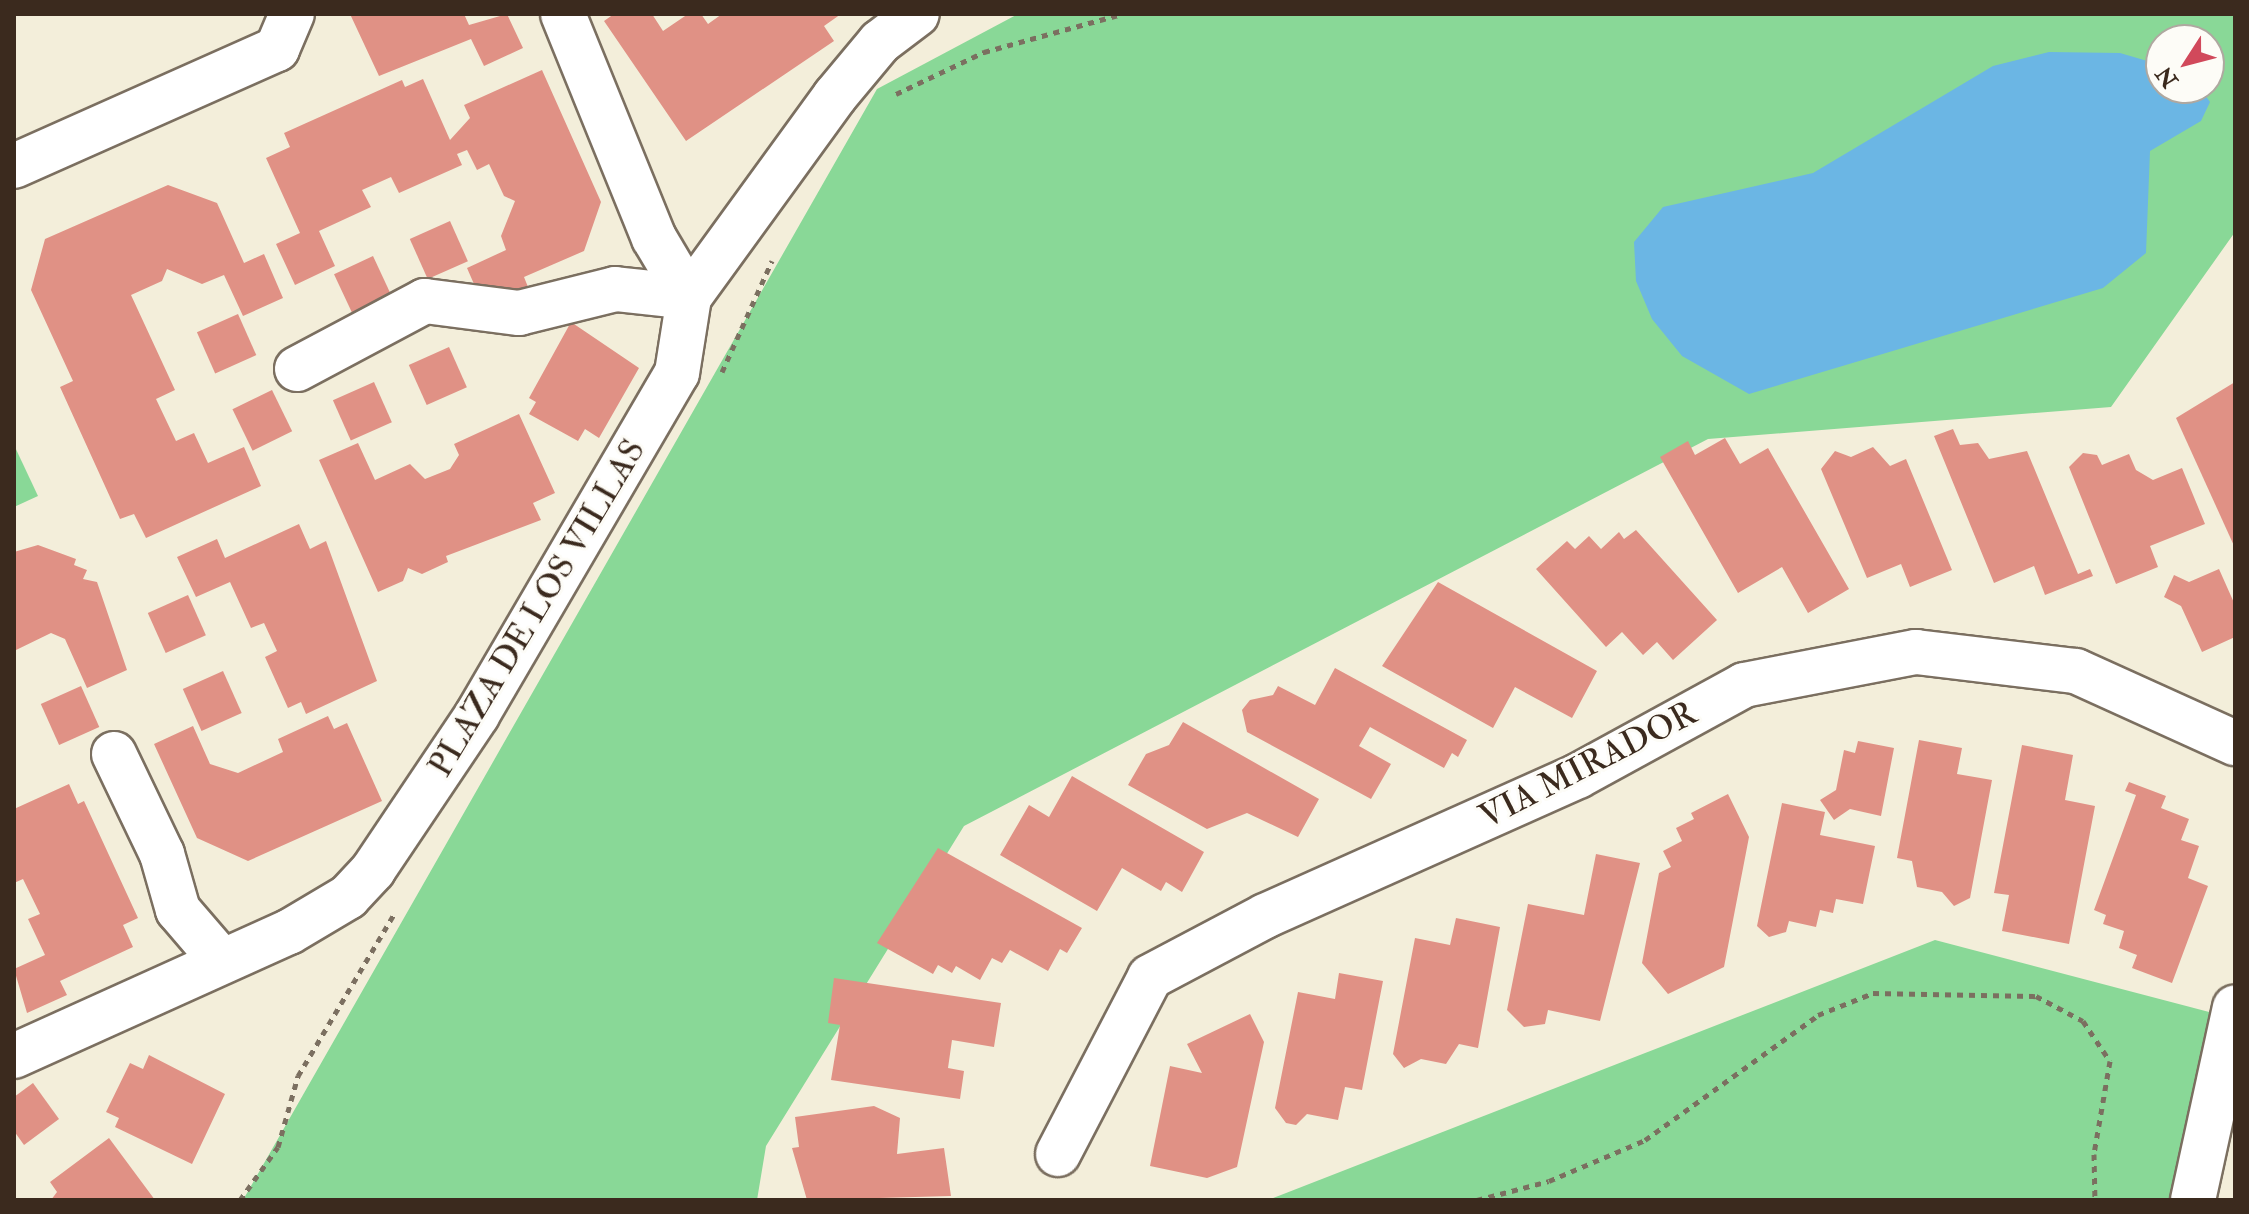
<!DOCTYPE html>
<style>
body{margin:0}
#map{position:relative;width:2249px;height:1214px;overflow:hidden;background:#f3eeda;font-family:"IM FELL Double Pica",serif}
div>[style]{position:absolute}
[style*='--x']{left:calc(var(--x)*1px);top:calc(var(--y)*1px);width:calc(var(--w)*1px);rotate:calc(var(--a)*1deg)}
.green>*{inset:0;background:#89d897}
.water>*{inset:0;background:#6bb6e4}
.building>*{inset:0;background:#e09185;transform-origin:0 0}
.path>*{height:5px;margin-top:-2.5px;transform-origin:0;background:repeating-linear-gradient(90deg,#7b6f60 0 6px,transparent 0 12px)}
.roads{filter:drop-shadow(2px 0 #7b6f60) drop-shadow(-2px 0 #7b6f60) drop-shadow(0 2px #7b6f60) drop-shadow(0 -2px #7b6f60)}
.minor>*{height:44px;margin:-22px;padding:0 22px;transform-origin:22px;border-radius:22px;background:#fff}
span{translate:-50% -50%;white-space:nowrap;text-align:center;line-height:1.15;-webkit-text-stroke:6px #fdfcf7;paint-order:stroke}
.street-label{font-size:34px;color:#3b2a1e}
.frame{position:absolute;inset:0;border:16px solid #3b2a1e;pointer-events:none}
.north{position:absolute;left:2145px;top:24px;width:80px;height:80px;box-sizing:border-box;background:#fdfcf7;border:2px solid #afa8a0;border-radius:50%;rotate:234deg;font-size:22px;font-weight:700;line-height:32px;text-align:center;color:#3b2a1e}
.north::after{content:'';display:block;margin:auto;width:28px;height:36px;background:#d1495b;clip-path:polygon(50% 0,100% 100%,50% 72%,0 100%)}
</style>
<div id="map">
<div class="green">
<i style="clip-path:polygon(evenodd,1018px 14px,2235px 14px,2235px 232px,2111px 407px,1708px 439px,964px 826px,766px 1146px,757px 1200px,243px 1200px,877px 89px,1018px 14px,2161px 40px,2209px 40px,2209px 88px,2161px 88px,2161px 40px)"></i>
<i style="clip-path:polygon(14px 445px,38px 496px,14px 507px)"></i>
<i style="clip-path:polygon(1935px 940px,2232px 1018px,2193px 1200px,1268px 1200px)"></i>
</div>
<div class="water">
<i style="clip-path:polygon(2049px 52px,2120px 53px,2161px 65px,2161px 88px,2200px 88px,2210px 102px,2201px 121px,2150px 151px,2146px 253px,2103px 288px,1749px 394px,1682px 356px,1652px 319px,1636px 281px,1634px 242px,1663px 207px,1813px 173px,1993px 66px)"></i>
</div>
<div class="building">
<i style="clip-path:polygon(350px 14px,464px 14px,469px 25px,507px 14px,523px 48px,484px 66px,471px 39px,379px 76px)"></i>
<i style="clip-path:polygon(614px 14px,652px 14px,663px 31px,688px 14px,701px 14px,708px 24px,722px 14px,841px 14px,824px 26px,834px 41px,686px 141px,604px 21px)"></i>
<i style="clip-path:polygon(542px 70px,601px 202px,584px 251px,524px 277px,528px 287px,484px 307px,467px 268px,506px 250px,501px 236px,515px 201px,504px 196px,489px 164px,477px 170px,467px 150px,457px 154px,462px 165px,399px 193px,391px 177px,362px 190px,371px 207px,319px 231px,335px 266px,295px 285px,276px 244px,300px 233px,266px 158px,290px 147px,284px 133px,402px 80px,405px 87px,423px 79px,450px 140px,470px 118px,464px 105px)"></i>
<i style="clip-path:polygon(168px 185px,217px 203px,244px 263px,264px 254px,283px 298px,243px 316px,224px 275px,202px 284px,167px 269px,162px 281px,131px 295px,175px 390px,156px 399px,176px 441px,194px 433px,208px 463px,244px 447px,261px 486px,146px 538px,134px 514px,120px 519px,60px 387px,73px 381px,31px 290px,45px 239px)"></i>
<i style="left:450px;top:221px;width:44px;height:44px;rotate:66deg"></i>
<i style="left:373px;top:256px;width:44px;height:43px;rotate:65deg"></i>
<i style="left:238px;top:314px;width:45px;height:45px;rotate:66deg"></i>
<i style="clip-path:polygon(571px 322px,639px 368px,599px 438px,585px 429px,578px 441px,529px 414px,536px 402px,529px 398px)"></i>
<i style="left:449px;top:347px;width:44px;height:44px;rotate:66deg"></i>
<i style="left:374px;top:382px;width:44px;height:45px;rotate:66deg"></i>
<i style="clip-path:polygon(2235px 382px,2235px 548px,2176px 418px)"></i>
<i style="left:272px;top:390px;width:46px;height:44px;rotate:64deg"></i>
<i style="clip-path:polygon(519px 414px,555px 493px,533px 503px,541px 520px,446px 556px,448px 562px,422px 574px,408px 568px,403px 581px,378px 592px,319px 460px,358px 443px,375px 480px,410px 464px,425px 479px,450px 469px,459px 455px,454px 444px)"></i>
<i style="clip-path:polygon(1953px 429px,1960px 445px,1978px 443px,1989px 459px,2027px 451px,2078px 574px,2090px 569px,2093px 576px,2045px 595px,2034px 566px,1994px 583px,1934px 436px)"></i>
<i style="clip-path:polygon(1725px 438px,1740px 464px,1768px 448px,1849px 589px,1808px 613px,1782px 567px,1738px 593px,1660px 457px,1688px 441px,1695px 455px)"></i>
<i style="clip-path:polygon(1873px 447px,1890px 466px,1906px 459px,1952px 570px,1910px 587px,1901px 564px,1867px 578px,1821px 469px,1835px 451px,1851px 457px)"></i>
<i style="clip-path:polygon(2083px 453px,2097px 455px,2102px 465px,2129px 454px,2136px 470px,2153px 480px,2182px 468px,2205px 524px,2150px 546px,2158px 567px,2116px 584px,2069px 467px)"></i>
<i style="clip-path:polygon(299px 524px,310px 549px,326px 541px,377px 681px,306px 714px,301px 702px,288px 708px,265px 657px,277px 651px,264px 623px,251px 628px,230px 582px,196px 597px,177px 557px,217px 539px,225px 558px)"></i>
<i style="clip-path:polygon(1636px 530px,1717px 620px,1673px 660px,1657px 642px,1643px 655px,1622px 632px,1606px 647px,1536px 569px,1567px 541px,1575px 549px,1589px 536px,1601px 549px,1619px 532px,1624px 539px)"></i>
<i style="clip-path:polygon(38px 545px,76px 559px,74px 565px,87px 570px,83px 579px,97px 582px,127px 670px,87px 688px,65px 639px,51px 633px,14px 651px,14px 552px)"></i>
<i style="clip-path:polygon(2219px 569px,2235px 605px,2235px 637px,2202px 652px,2181px 606px,2164px 597px,2174px 575px,2189px 582px)"></i>
<i style="clip-path:polygon(1438px 582px,1597px 671px,1572px 718px,1515px 687px,1493px 728px,1382px 666px)"></i>
<i style="left:188px;top:595px;width:44px;height:44px;rotate:66deg"></i>
<i style="clip-path:polygon(1335px 668px,1467px 740px,1458px 757px,1452px 753px,1444px 768px,1370px 727px,1359px 746px,1391px 764px,1371px 799px,1247px 732px,1242px 710px,1250px 700px,1273px 695px,1278px 686px,1315px 705px)"></i>
<i style="left:223px;top:671px;width:46px;height:44px;rotate:66deg"></i>
<i style="left:81px;top:686px;width:45px;height:44px;rotate:66deg"></i>
<i style="clip-path:polygon(328px 716px,334px 729px,347px 723px,382px 801px,248px 861px,197px 838px,154px 744px,193px 726px,210px 764px,238px 773px,283px 752px,278px 739px)"></i>
<i style="clip-path:polygon(1183px 722px,1319px 799px,1298px 837px,1247px 813px,1207px 829px,1128px 785px,1146px 754px,1169px 745px)"></i>
<i style="clip-path:polygon(1919px 740px,1962px 748px,1957px 774px,1992px 780px,1970px 898px,1954px 906px,1942px 892px,1917px 887px,1912px 861px,1897px 858px)"></i>
<i style="clip-path:polygon(1858px 741px,1894px 748px,1881px 816px,1850px 809px,1834px 820px,1820px 800px,1836px 790px,1844px 750px,1855px 753px)"></i>
<i style="clip-path:polygon(2022px 745px,2073px 755px,2065px 800px,2095px 806px,2069px 944px,2002px 931px,2009px 895px,1994px 893px)"></i>
<i style="clip-path:polygon(1072px 776px,1204px 852px,1182px 892px,1166px 882px,1161px 891px,1122px 868px,1097px 911px,1000px 855px,1029px 805px,1049px 817px)"></i>
<i style="clip-path:polygon(2129px 782px,2166px 796px,2161px 808px,2189px 819px,2181px 840px,2199px 846px,2188px 878px,2208px 886px,2172px 983px,2132px 968px,2137px 955px,2119px 948px,2124px 931px,2103px 924px,2106px 915px,2094px 910px,2136px 795px,2125px 791px)"></i>
<i style="clip-path:polygon(69px 784px,78px 804px,84px 801px,138px 918px,123px 925px,133px 947px,60px 981px,67px 995px,27px 1013px,14px 969px,45px 955px,28px 919px,40px 914px,23px 879px,14px 883px,14px 809px)"></i>
<i style="clip-path:polygon(1728px 794px,1749px 837px,1724px 967px,1668px 994px,1642px 963px,1659px 873px,1671px 867px,1663px 851px,1682px 841px,1676px 828px,1694px 819px,1691px 813px)"></i>
<i style="clip-path:polygon(1782px 803px,1825px 812px,1820px 835px,1875px 846px,1863px 904px,1836px 899px,1833px 913px,1820px 910px,1816px 927px,1789px 921px,1786px 932px,1769px 937px,1757px 926px)"></i>
<i style="clip-path:polygon(938px 848px,1082px 928px,1067px 953px,1060px 949px,1048px 971px,1010px 950px,1002px 963px,992px 958px,980px 980px,956px 966px,952px 973px,938px 965px,933px 974px,877px 943px)"></i>
<i style="clip-path:polygon(1596px 854px,1640px 863px,1600px 1021px,1548px 1010px,1545px 1024px,1524px 1027px,1507px 1010px,1528px 904px,1584px 915px)"></i>
<i style="clip-path:polygon(1456px 918px,1500px 927px,1478px 1048px,1459px 1044px,1446px 1064px,1421px 1059px,1404px 1068px,1393px 1054px,1415px 938px,1450px 945px)"></i>
<i style="clip-path:polygon(1339px 973px,1383px 981px,1362px 1090px,1345px 1087px,1338px 1120px,1307px 1114px,1296px 1125px,1286px 1123px,1275px 1108px,1298px 992px,1335px 999px)"></i>
<i style="clip-path:polygon(834px 978px,1001px 1003px,994px 1047px,952px 1040px,948px 1068px,964px 1071px,960px 1099px,831px 1080px,840px 1025px,828px 1023px)"></i>
<i style="clip-path:polygon(1250px 1014px,1264px 1042px,1237px 1167px,1207px 1178px,1150px 1166px,1170px 1066px,1202px 1073px,1187px 1044px)"></i>
<i style="clip-path:polygon(149px 1055px,225px 1094px,192px 1164px,115px 1127px,119px 1118px,106px 1112px,130px 1063px,143px 1069px)"></i>
<i style="clip-path:polygon(33px 1083px,59px 1119px,24px 1145px,14px 1131px,14px 1097px)"></i>
<i style="clip-path:polygon(874px 1106px,900px 1118px,897px 1154px,944px 1148px,951px 1196px,807px 1200px,792px 1148px,799px 1147px,795px 1117px)"></i>
<i style="clip-path:polygon(109px 1138px,155px 1200px,51px 1200px,57px 1192px,50px 1182px)"></i>
</div>
<div class="path">
<i style="--x:896;--y:94;--w:98;--a:-25.5"></i>
<i style="--x:984;--y:52;--w:143;--a:-15.4"></i>
<i style="--x:722;--y:372;--w:122;--a:-65.8"></i>
<i style="--x:240;--y:1200;--w:65;--a:-54.4"></i>
<i style="--x:278;--y:1147;--w:74;--a:-74.3"></i>
<i style="--x:298;--y:1076;--w:188;--a:-59.3"></i>
<i style="--x:1477;--y:1200;--w:74;--a:-14.8"></i>
<i style="--x:1549;--y:1181;--w:104;--a:-23.1"></i>
<i style="--x:1645;--y:1140;--w:213;--a:-35.8"></i>
<i style="--x:1818;--y:1015;--w:59;--a:-21.8"></i>
<i style="--x:1873;--y:993;--w:163;--a:1.1"></i>
<i style="--x:2036;--y:996;--w:53;--a:28"></i>
<i style="--x:2083;--y:1021;--w:48;--a:56"></i>
<i style="--x:2110;--y:1061;--w:94;--a:99.8"></i>
<i style="--x:2094;--y:1154;--w:46;--a:88.8"></i>
</div>
<div class="roads">
<div class="minor">
<i style="--x:563;--y:14;--w:242;--a:67.9"></i>
<i style="--x:654;--y:238;--w:69;--a:59.3"></i>
<i style="--x:14;--y:166;--w:288;--a:-24"></i>
<i style="--x:277;--y:49;--w:38;--a:-67"></i>
<i style="--x:297;--y:369;--w:145;--a:-28"></i>
<i style="--x:425;--y:301;--w:95;--a:7.3"></i>
<i style="--x:519;--y:313;--w:99;--a:-14"></i>
<i style="--x:615;--y:289;--w:74;--a:6.2"></i>
<i style="--x:114;--y:754;--w:111;--a:64.4"></i>
<i style="--x:162;--y:854;--w:58;--a:74.1"></i>
<i style="--x:178;--y:910;--w:66;--a:49.3"></i>
<i style="--x:14;--y:1056;--w:302;--a:-24.3"></i>
<i style="--x:289;--y:932;--w:69;--a:-30.7"></i>
<i style="--x:348;--y:897;--w:37;--a:-47"></i>
<i style="--x:373;--y:870;--w:187;--a:-56.1"></i>
<i style="--x:477;--y:715;--w:396;--a:-59.7"></i>
<i style="--x:677;--y:373;--w:77;--a:-81"></i>
<i style="--x:689;--y:297;--w:248;--a:-54"></i>
<i style="--x:835;--y:96;--w:70;--a:-50.2"></i>
<i style="--x:880;--y:42;--w:46;--a:-37.1"></i>
<i style="--x:1058;--y:1154;--w:199;--a:-62.5"></i>
<i style="--x:1150;--y:977;--w:130;--a:-27.9"></i>
<i style="--x:1265;--y:916;--w:343;--a:-24.1"></i>
<i style="--x:1578;--y:776;--w:189;--a:-28.7"></i>
<i style="--x:1744;--y:685;--w:175;--a:-10.9"></i>
<i style="--x:1916;--y:652;--w:161;--a:6.8"></i>
<i style="--x:2076;--y:671;--w:175;--a:24.4"></i>
<i style="--x:2193;--y:1200;--w:197;--a:-77.7"></i>
</div>
</div>
<div class="street-label">
<span style="left:537px;top:608px;rotate:-59deg">PLAZA DE LOS VILLAS</span>
<span style="left:1588px;top:765px;rotate:-27deg">VIA MIRADOR</span>
</div>
<div class="frame"></div>
<div class="north">N</div>
</div>
